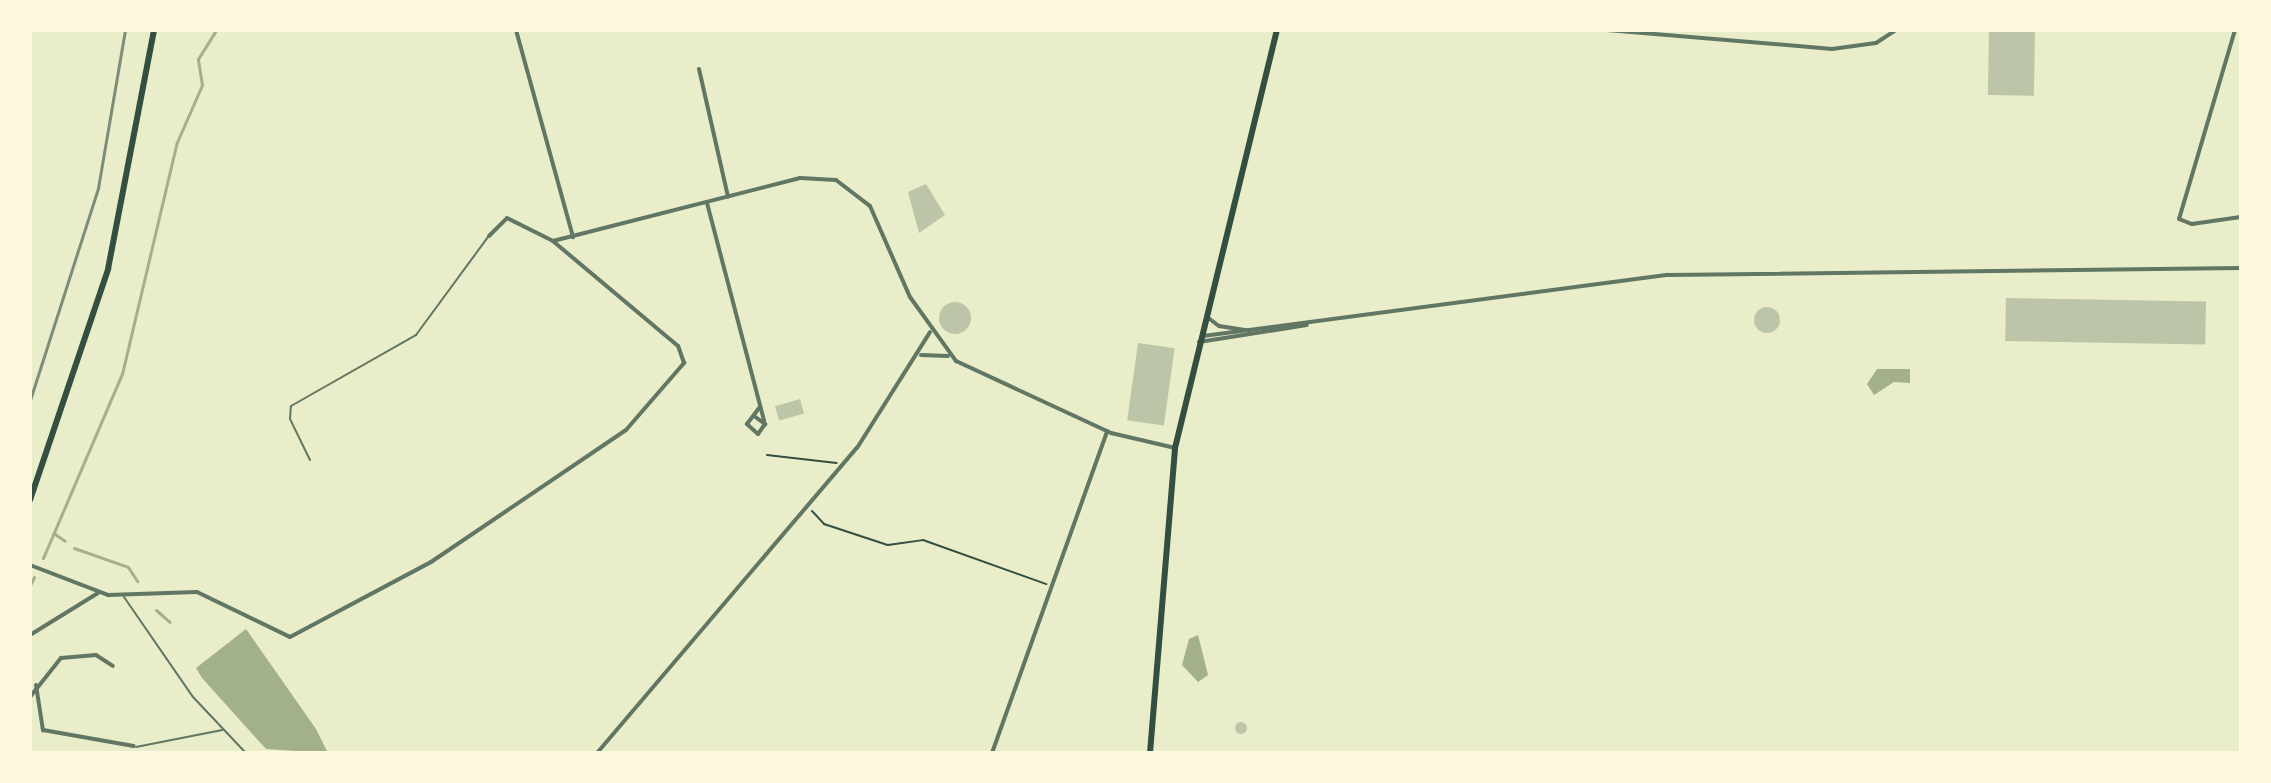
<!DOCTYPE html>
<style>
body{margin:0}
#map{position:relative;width:2271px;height:783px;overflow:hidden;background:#e9edc9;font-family:"Sofia Sans Condensed",sans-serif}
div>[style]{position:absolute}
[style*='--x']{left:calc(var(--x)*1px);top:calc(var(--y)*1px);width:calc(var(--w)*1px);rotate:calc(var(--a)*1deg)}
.water>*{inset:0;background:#a3b18a}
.stream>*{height:3px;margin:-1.5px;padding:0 1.5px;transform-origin:1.5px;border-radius:1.5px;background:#a3b18a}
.building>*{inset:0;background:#bcc5a7;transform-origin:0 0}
.round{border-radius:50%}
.path>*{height:2px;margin:-1px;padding:0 1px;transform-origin:1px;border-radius:1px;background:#344e41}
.service>*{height:2px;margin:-1px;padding:0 1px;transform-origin:1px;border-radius:1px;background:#617663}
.minor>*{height:4px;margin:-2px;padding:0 2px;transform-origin:2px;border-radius:2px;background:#617663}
.secondary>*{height:6px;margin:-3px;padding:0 3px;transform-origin:3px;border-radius:3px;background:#344e41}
.primary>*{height:6px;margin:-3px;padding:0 3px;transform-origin:3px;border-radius:3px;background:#344e41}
.rail>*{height:3px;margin:-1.5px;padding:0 1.5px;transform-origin:1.5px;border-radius:1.5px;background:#7c8e77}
span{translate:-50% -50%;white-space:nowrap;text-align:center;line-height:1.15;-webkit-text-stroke:6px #fefae0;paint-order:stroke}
.frame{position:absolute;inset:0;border:32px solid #fefae0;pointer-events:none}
</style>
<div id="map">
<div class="water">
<i style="clip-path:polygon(1877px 369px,1910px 369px,1910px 383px,1894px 382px,1874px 395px,1867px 384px)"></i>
<i style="clip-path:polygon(246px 629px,316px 729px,328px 753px,266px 749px,202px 678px,196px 668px)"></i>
<i style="clip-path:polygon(1198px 635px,1208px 675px,1198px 682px,1182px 665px,1189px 639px)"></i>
</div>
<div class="stream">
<i style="--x:55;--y:534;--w:12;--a:35"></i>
<i style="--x:74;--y:548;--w:57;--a:19.4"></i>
<i style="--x:128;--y:567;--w:17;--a:57"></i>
<i style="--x:43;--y:558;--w:200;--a:-66.8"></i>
<i style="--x:122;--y:374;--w:238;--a:-76.7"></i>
<i style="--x:177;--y:142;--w:62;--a:-66.3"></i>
<i style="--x:202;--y:85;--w:26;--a:-99"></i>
<i style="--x:198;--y:59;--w:34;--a:-58"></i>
<i style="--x:30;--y:585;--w:9;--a:-63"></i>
<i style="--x:156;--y:610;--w:18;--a:41"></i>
</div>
<div class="building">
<i style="left:1989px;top:30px;width:46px;height:65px;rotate:1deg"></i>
<i style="clip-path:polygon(926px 184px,945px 215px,919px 233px,908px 192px)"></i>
<i style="left:2006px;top:298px;width:200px;height:43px;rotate:1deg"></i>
<i class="round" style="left:939px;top:302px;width:32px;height:32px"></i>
<i class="round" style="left:1754px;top:307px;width:26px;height:26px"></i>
<i style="left:1138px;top:343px;width:37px;height:78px;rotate:8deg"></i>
<i style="left:800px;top:399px;width:15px;height:26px;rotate:74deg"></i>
<i class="round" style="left:1235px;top:722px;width:12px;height:12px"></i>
</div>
<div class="path">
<i style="--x:767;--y:455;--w:70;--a:6.5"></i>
<i style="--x:812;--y:511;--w:18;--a:47"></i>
<i style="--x:824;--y:524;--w:67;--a:18.2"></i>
<i style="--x:888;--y:545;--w:35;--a:-8"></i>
<i style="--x:923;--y:540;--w:131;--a:19.7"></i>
</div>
<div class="service">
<i style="--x:310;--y:460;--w:46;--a:-116"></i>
<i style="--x:290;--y:419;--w:13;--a:-86"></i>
<i style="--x:291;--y:406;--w:144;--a:-29.6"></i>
<i style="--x:416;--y:335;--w:122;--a:-53.7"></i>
<i style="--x:124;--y:597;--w:121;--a:55.4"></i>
<i style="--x:193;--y:697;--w:77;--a:46.6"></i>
<i style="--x:136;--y:747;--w:88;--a:-11.2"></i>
</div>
<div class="minor">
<i style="--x:516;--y:30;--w:215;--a:74.6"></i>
<i style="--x:1607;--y:30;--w:226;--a:4.8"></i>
<i style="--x:1832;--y:49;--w:44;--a:-7.8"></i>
<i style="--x:1876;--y:43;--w:24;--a:-33"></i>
<i style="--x:2235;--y:30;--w:197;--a:106.5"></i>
<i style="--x:2179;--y:219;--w:14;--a:21"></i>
<i style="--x:2192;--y:224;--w:49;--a:-8.1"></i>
<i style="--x:699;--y:69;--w:131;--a:77.2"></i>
<i style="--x:707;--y:203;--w:225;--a:75.3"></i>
<i style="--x:489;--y:236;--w:25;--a:-45"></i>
<i style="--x:507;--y:218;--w:51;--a:26.6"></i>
<i style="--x:553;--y:241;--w:255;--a:-14.3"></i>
<i style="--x:800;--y:178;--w:36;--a:3"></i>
<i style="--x:836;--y:180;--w:43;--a:37.4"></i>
<i style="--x:870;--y:206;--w:99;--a:66.3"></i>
<i style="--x:910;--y:297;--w:79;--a:54.3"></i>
<i style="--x:956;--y:361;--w:171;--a:24.9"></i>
<i style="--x:1111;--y:433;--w:66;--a:13.2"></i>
<i style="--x:1207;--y:317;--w:15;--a:37"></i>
<i style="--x:1219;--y:326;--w:31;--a:9"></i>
<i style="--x:1203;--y:336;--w:469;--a:-7.5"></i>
<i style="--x:1668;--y:275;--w:573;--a:-0.7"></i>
<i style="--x:1199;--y:342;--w:109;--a:-8.9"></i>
<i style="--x:921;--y:355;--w:27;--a:2"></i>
<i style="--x:754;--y:416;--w:14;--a:36"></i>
<i style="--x:765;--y:424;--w:12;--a:125"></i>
<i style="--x:758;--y:434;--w:15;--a:-138"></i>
<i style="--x:747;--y:424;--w:21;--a:-53"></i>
<i style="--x:30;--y:565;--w:84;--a:21"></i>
<i style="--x:108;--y:595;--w:89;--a:-1.9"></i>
<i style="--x:197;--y:592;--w:103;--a:25.8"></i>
<i style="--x:290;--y:637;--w:160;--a:-28"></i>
<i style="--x:431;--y:562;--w:235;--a:-34.1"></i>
<i style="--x:626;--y:430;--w:89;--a:-49.1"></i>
<i style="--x:684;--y:363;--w:18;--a:-109"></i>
<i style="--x:678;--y:346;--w:163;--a:-140"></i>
<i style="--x:30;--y:635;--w:80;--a:-31.7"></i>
<i style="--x:36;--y:685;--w:46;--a:81.2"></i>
<i style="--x:43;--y:730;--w:92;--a:10"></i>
<i style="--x:30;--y:697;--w:50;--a:-51.5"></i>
<i style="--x:61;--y:658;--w:35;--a:-5"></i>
<i style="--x:96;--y:655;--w:20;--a:33"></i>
<i style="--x:597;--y:753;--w:401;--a:-49.6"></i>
<i style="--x:857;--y:448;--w:137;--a:-57.8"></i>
<i style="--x:992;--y:753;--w:342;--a:-70.3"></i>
</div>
<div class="secondary">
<i style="--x:30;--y:500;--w:244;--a:-71.3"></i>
<i style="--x:108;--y:269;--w:243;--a:-79.1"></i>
</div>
<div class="primary">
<i style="--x:1150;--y:753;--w:306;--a:-85.3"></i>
<i style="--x:1175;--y:448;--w:430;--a:-76.3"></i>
</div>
<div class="rail">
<i style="--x:30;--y:400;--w:223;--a:-72.2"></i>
<i style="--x:98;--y:188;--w:160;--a:-80.3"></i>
</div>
<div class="frame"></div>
</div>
